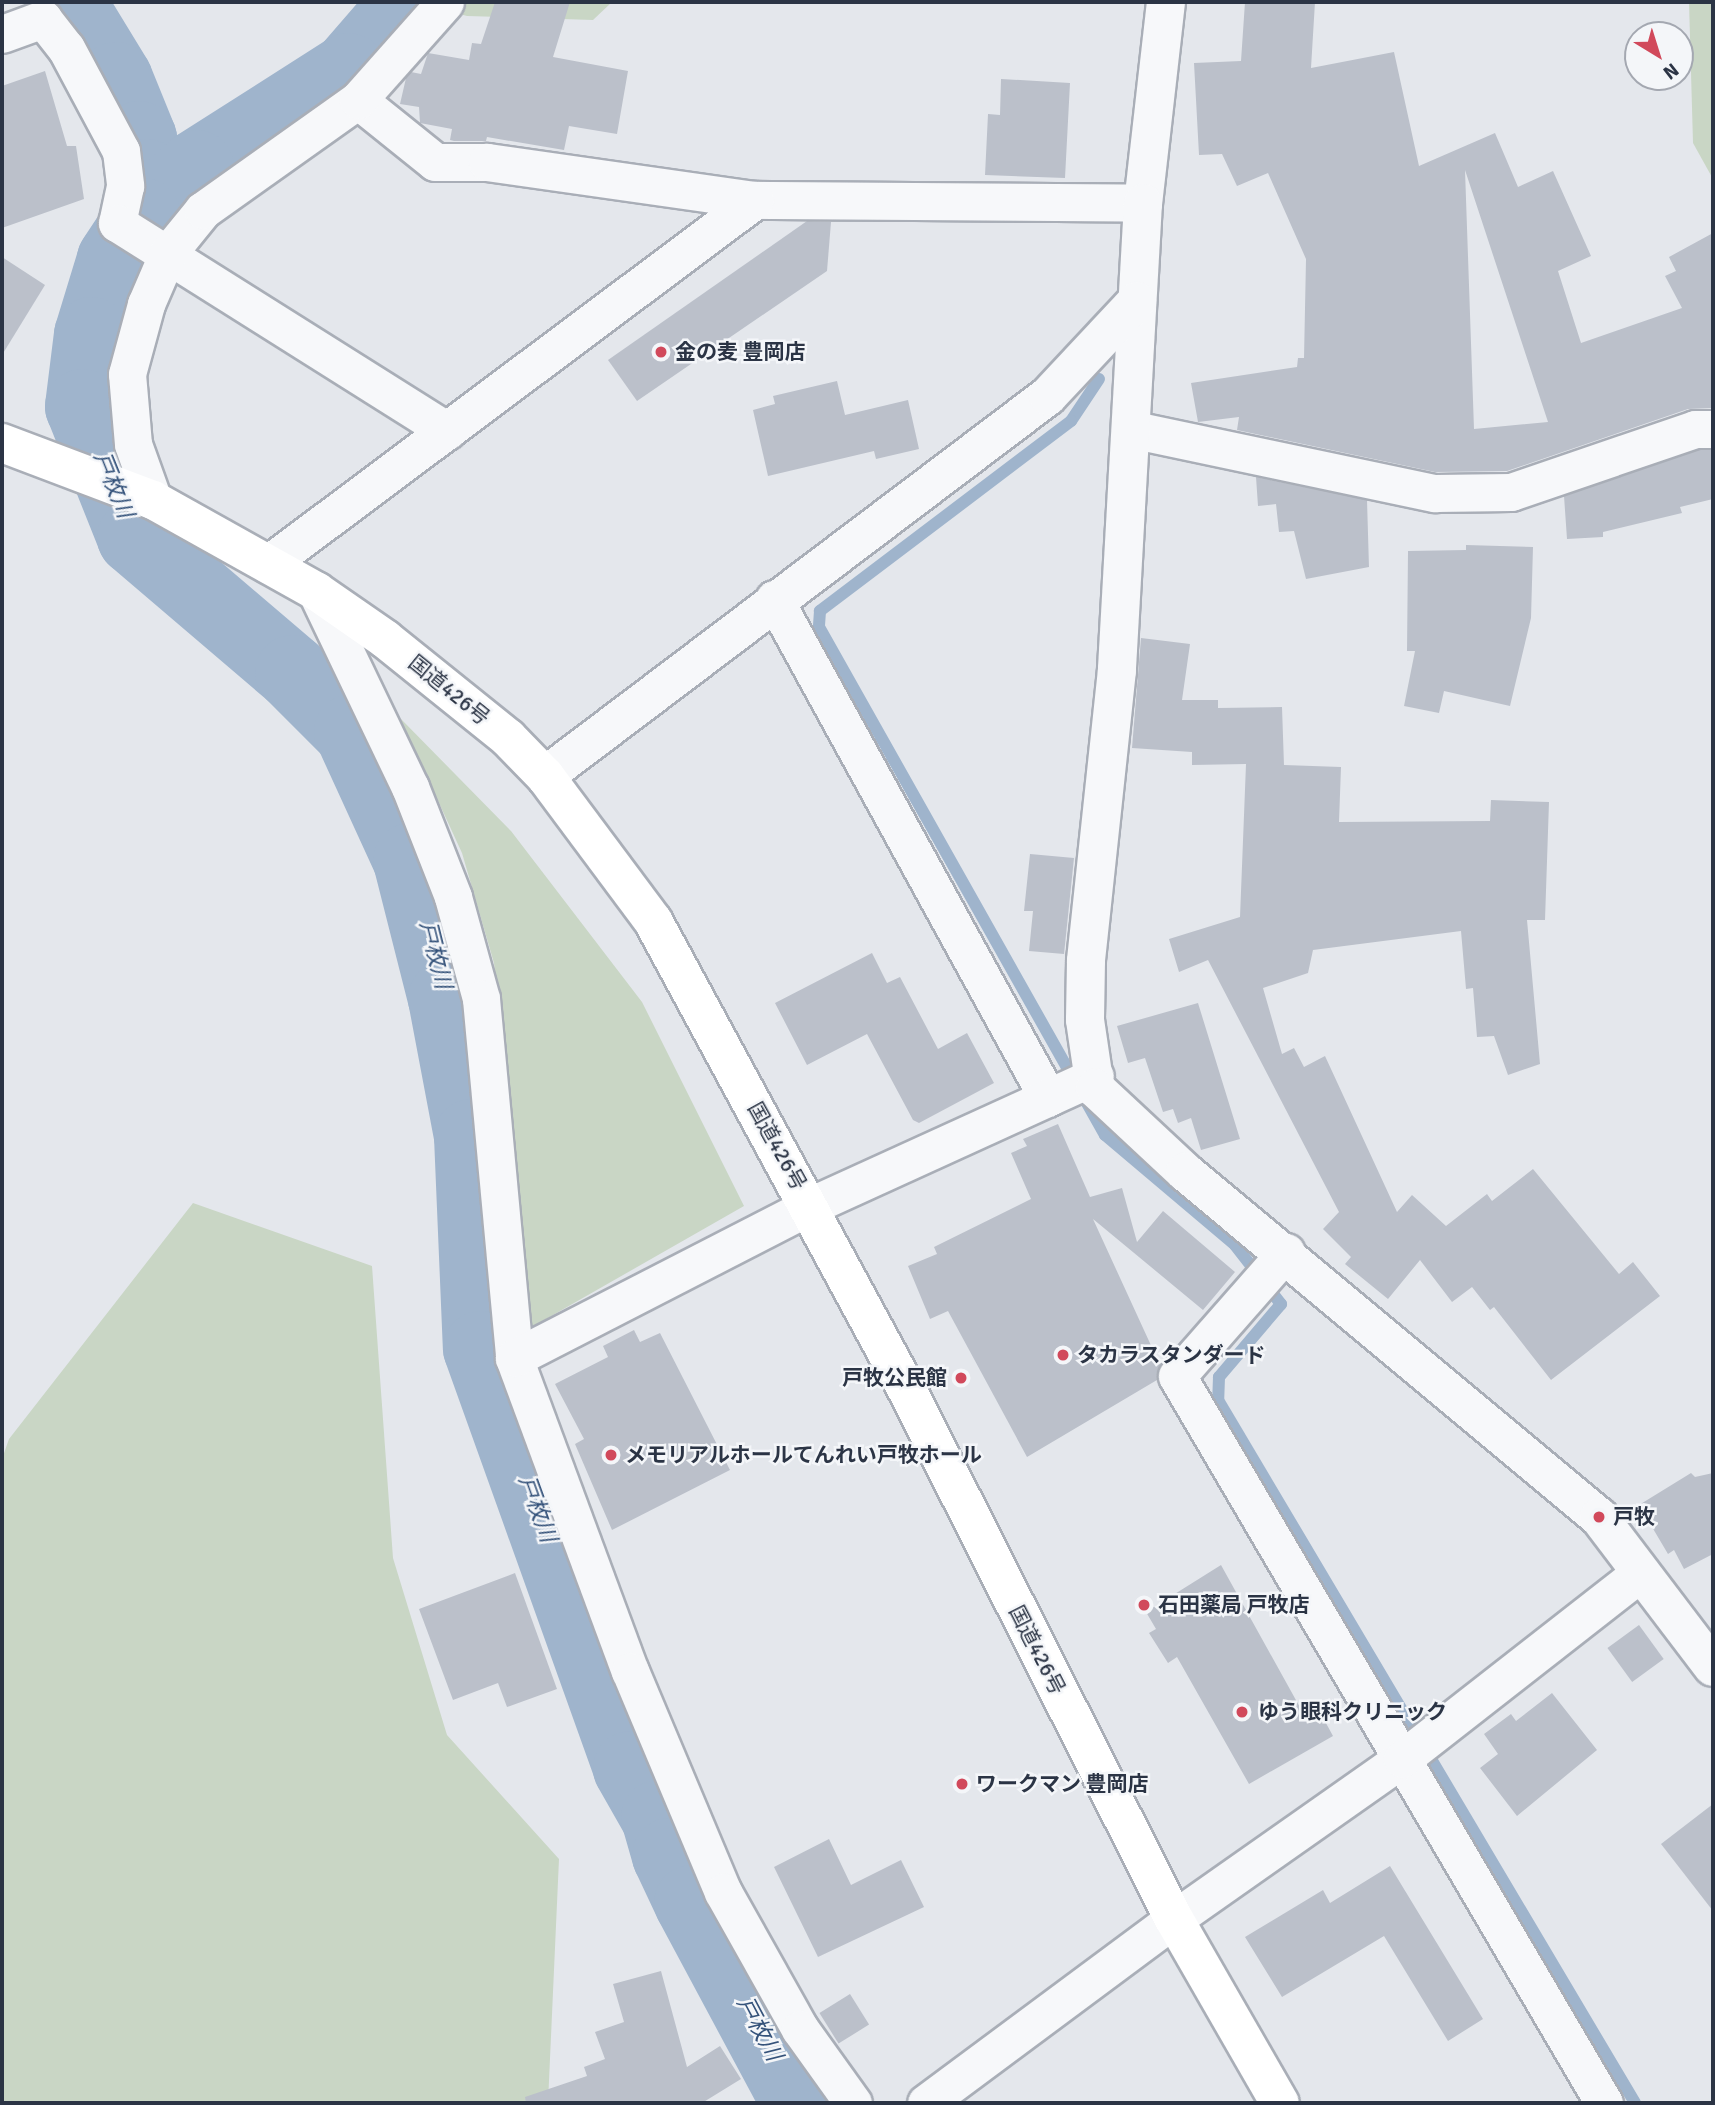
<!DOCTYPE html>
<meta charset="utf-8">
<style>
body{margin:0}
#map{position:relative;width:1715px;height:2105px;overflow:hidden;background:#e4e7ec;font-family:Signika,"Noto Sans JP",sans-serif}
div>[style]{position:absolute}
[style*='--x']{left:calc(var(--x)*1px);top:calc(var(--y)*1px);width:calc(var(--w)*1px);rotate:calc(var(--a)*1deg)}
.green>*{inset:0;background:#c9d6c5}
.stream>*{height:12px;margin:-6px;padding:0 6px;transform-origin:6px;border-radius:6px;background:#9fb4cc}
.river>*{height:75px;margin:-37.5px;padding:0 37.5px;transform-origin:37.5px;border-radius:37.5px;background:#9fb4cc}
.building>*{inset:0;background:#bbc0ca;transform-origin:0 0}
.roads{filter:drop-shadow(2px 0 #a9aeb7) drop-shadow(-2px 0 #a9aeb7) drop-shadow(0 2px #a9aeb7) drop-shadow(0 -2px #a9aeb7)}
.minor>*{height:37px;margin:-18.5px;padding:0 18.5px;transform-origin:18.5px;border-radius:18.5px;background:#f7f8fa}
.tertiary>*{height:38px;margin:-19px;padding:0 19px;transform-origin:19px;border-radius:19px;background:#f7f8fa}
.trunk>*{height:38px;margin:-19px;padding:0 19px;transform-origin:19px;border-radius:19px;background:#fff}
.dots>*{width:19px;height:19px;translate:-50% -50%;box-sizing:border-box;border:4px solid #f4f6f9;border-radius:50%}
span{translate:-50% -50%;white-space:nowrap;text-align:center;line-height:1.15;-webkit-text-stroke:5px #f4f6f9;paint-order:stroke}
.poi-label{font-size:21px;color:#2b3445;font-weight:700}
.left{translate:0 -50%;text-align:left}
.right{translate:-100% -50%;text-align:right}
.street-label{font-size:21px;color:#2b3445}
.water-label{font-size:23px;color:#34527a;font-style:italic}
.frame{position:absolute;inset:0;border:4px solid #2b3445;pointer-events:none}
.north{position:absolute;left:1624px;top:21px;width:70px;height:70px;box-sizing:border-box;background:#f4f6f9;border:2px solid #a4a8b1;border-radius:50%;rotate:142deg;font-size:19px;font-weight:700;line-height:28px;text-align:center;color:#2b3445}
.north::after{content:'';display:block;margin:auto;width:24px;height:32px;background:#d1495b;clip-path:polygon(50% 0,100% 100%,50% 72%,0 100%)}
</style>
<div id="map">
<div class="green">
<i style="clip-path:polygon(414px 2px,612px 2px,593px 20px,467px 16px)"></i>
<i style="clip-path:polygon(1689px 2px,1713px 2px,1713px 179px,1693px 143px)"></i>
<i style="clip-path:polygon(400px 718px,511px 831px,642px 1002px,744px 1206px,532px 1327px,494px 963px,462px 853px)"></i>
<i style="clip-path:polygon(193px 1203px,372px 1266px,393px 1558px,447px 1735px,559px 1859px,548px 2103px,2px 2103px,2px 1459px,9px 1439px)"></i>
</div>
<div class="stream">
<i style="--x:1099;--y:379;--w:50;--a:123.7"></i>
<i style="--x:1071;--y:421;--w:315;--a:142.9"></i>
<i style="--x:820;--y:611;--w:16;--a:94"></i>
<i style="--x:819;--y:627;--w:583;--a:60.62"></i>
<i style="--x:1105;--y:1135;--w:170;--a:40.2"></i>
<i style="--x:1235;--y:1245;--w:75;--a:52.1"></i>
<i style="--x:1281;--y:1304;--w:96;--a:130.3"></i>
<i style="--x:1219;--y:1377;--w:23;--a:92"></i>
<i style="--x:1218;--y:1400;--w:817;--a:59.32"></i>
</div>
<div class="river">
<i style="--x:68;--y:2;--w:90;--a:58.6"></i>
<i style="--x:115;--y:79;--w:64;--a:67.9"></i>
<i style="--x:139;--y:138;--w:39;--a:80"></i>
<i style="--x:146;--y:176;--w:39;--a:94"></i>
<i style="--x:407;--y:2;--w:90;--a:130.9"></i>
<i style="--x:348;--y:70;--w:180;--a:147.5"></i>
<i style="--x:196;--y:167;--w:72;--a:137.8"></i>
<i style="--x:143;--y:215;--w:53;--a:123.4"></i>
<i style="--x:114;--y:259;--w:78;--a:107"></i>
<i style="--x:91;--y:334;--w:73;--a:97.1"></i>
<i style="--x:82;--y:406;--w:141;--a:68.3"></i>
<i style="--x:134;--y:537;--w:208;--a:40.5"></i>
<i style="--x:292;--y:672;--w:83;--a:45"></i>
<i style="--x:351;--y:731;--w:142;--a:65.4"></i>
<i style="--x:410;--y:860;--w:142;--a:75.8"></i>
<i style="--x:445;--y:998;--w:140;--a:79.3"></i>
<i style="--x:471;--y:1136;--w:212;--a:87.6"></i>
<i style="--x:480;--y:1348;--w:446;--a:70.3"></i>
<i style="--x:630;--y:1768;--w:56;--a:60.3"></i>
<i style="--x:658;--y:1817;--w:40;--a:74"></i>
<i style="--x:669;--y:1855;--w:52;--a:64.9"></i>
<i style="--x:691;--y:1902;--w:228;--a:61.8"></i>
</div>
<div class="building">
<i style="clip-path:polygon(495px 2px,570px 2px,553px 57px,628px 71px,617px 134px,569px 126px,564px 150px,487px 137px,486px 141px,454px 141px,450px 140px,452px 129px,420px 123px,419px 107px,400px 104px,406px 78px,411px 72px,421px 74px,428px 53px,469px 60px,472px 43px,481px 44px)"></i>
<i style="clip-path:polygon(evenodd,1245px 2px,1315px 2px,1311px 68px,1394px 52px,1419px 166px,1495px 133px,1518px 187px,1553px 171px,1591px 256px,1558px 271px,1581px 343px,1682px 308px,1665px 276px,1676px 271px,1669px 257px,1713px 233px,1713px 408px,1688px 409px,1507px 471px,1435px 472px,1237px 430px,1239px 417px,1198px 422px,1191px 383px,1297px 367px,1298px 358px,1304px 358px,1306px 259px,1268px 173px,1237px 186px,1222px 154px,1199px 155px,1194px 63px,1241px 61px,1245px 2px,1465px 170px,1548px 422px,1474px 429px,1465px 170px)"></i>
<i style="clip-path:polygon(45px 71px,67px 146px,76px 146px,84px 199px,2px 228px,2px 86px)"></i>
<i style="clip-path:polygon(1001px 79px,1070px 83px,1065px 178px,985px 175px,988px 114px,1000px 115px)"></i>
<i style="clip-path:polygon(807px 221px,831px 222px,827px 271px,637px 401px,608px 360px)"></i>
<i style="clip-path:polygon(2px 257px,45px 285px,2px 355px)"></i>
<i style="clip-path:polygon(837px 381px,845px 415px,908px 400px,919px 449px,876px 459px,874px 451px,768px 476px,753px 410px,775px 404px,773px 396px)"></i>
<i style="clip-path:polygon(1698px 450px,1713px 450px,1713px 499px,1680px 507px,1682px 513px,1603px 532px,1603px 537px,1567px 539px,1564px 496px)"></i>
<i style="clip-path:polygon(1256px 477px,1367px 500px,1369px 567px,1306px 579px,1294px 531px,1279px 532px,1276px 504px,1258px 506px)"></i>
<i style="clip-path:polygon(1466px 545px,1533px 547px,1531px 618px,1510px 706px,1444px 691px,1439px 713px,1404px 706px,1415px 651px,1407px 651px,1408px 551px,1466px 550px)"></i>
<i style="clip-path:polygon(1141px 638px,1190px 644px,1182px 700px,1218px 700px,1218px 708px,1282px 707px,1284px 765px,1341px 767px,1339px 822px,1490px 821px,1491px 800px,1549px 802px,1545px 920px,1527px 920px,1540px 1064px,1508px 1075px,1494px 1036px,1477px 1037px,1473px 988px,1466px 989px,1461px 931px,1313px 950px,1308px 973px,1263px 988px,1282px 1054px,1294px 1048px,1304px 1067px,1325px 1056px,1397px 1212px,1412px 1195px,1446px 1226px,1487px 1194px,1492px 1201px,1533px 1169px,1619px 1274px,1633px 1262px,1660px 1296px,1551px 1380px,1494px 1307px,1490px 1310px,1472px 1287px,1452px 1302px,1420px 1260px,1388px 1299px,1345px 1264px,1351px 1257px,1323px 1229px,1339px 1212px,1208px 960px,1179px 972px,1169px 939px,1240px 917px,1246px 764px,1192px 765px,1192px 752px,1132px 748px)"></i>
<i style="clip-path:polygon(1030px 854px,1074px 858px,1064px 954px,1029px 951px,1033px 911px,1024px 911px)"></i>
<i style="clip-path:polygon(872px 953px,887px 983px,900px 977px,938px 1049px,967px 1033px,994px 1083px,919px 1123px,913px 1120px,867px 1034px,807px 1065px,775px 1003px)"></i>
<i style="clip-path:polygon(1198px 1003px,1240px 1139px,1201px 1150px,1191px 1118px,1178px 1123px,1173px 1109px,1163px 1112px,1145px 1058px,1128px 1063px,1117px 1026px)"></i>
<i style="clip-path:polygon(1058px 1124px,1090px 1197px,1122px 1188px,1137px 1242px,1163px 1211px,1235px 1272px,1203px 1310px,1093px 1219px,1160px 1365px,1157px 1380px,1027px 1457px,948px 1311px,930px 1319px,908px 1266px,937px 1254px,934px 1247px,1031px 1199px,1011px 1153px,1027px 1146px,1023px 1139px)"></i>
<i style="clip-path:polygon(634px 1330px,640px 1342px,660px 1333px,730px 1470px,612px 1530px,575px 1444px,584px 1439px,555px 1384px,608px 1357px,603px 1346px)"></i>
<i style="clip-path:polygon(1691px 1473px,1695px 1477px,1713px 1473px,1713px 1554px,1684px 1569px,1674px 1550px,1668px 1554px,1639px 1505px)"></i>
<i style="clip-path:polygon(1221px 1565px,1302px 1711px,1315px 1703px,1333px 1736px,1249px 1784px,1177px 1657px,1168px 1663px,1149px 1633px,1156px 1629px,1146px 1612px)"></i>
<i style="clip-path:polygon(515px 1573px,557px 1689px,507px 1707px,498px 1683px,453px 1700px,419px 1609px)"></i>
<i style="left:1639px;top:1625px;width:42px;height:39px;rotate:54deg"></i>
<i style="clip-path:polygon(1552px 1693px,1597px 1750px,1517px 1816px,1480px 1768px,1498px 1754px,1484px 1734px,1511px 1714px,1516px 1721px)"></i>
<i style="clip-path:polygon(1713px 1804px,1713px 1911px,1661px 1844px)"></i>
<i style="clip-path:polygon(829px 1839px,851px 1885px,901px 1860px,924px 1907px,818px 1957px,774px 1867px)"></i>
<i style="clip-path:polygon(1390px 1866px,1483px 2019px,1448px 2041px,1384px 1936px,1282px 1997px,1245px 1937px,1323px 1890px,1330px 1903px)"></i>
<i style="clip-path:polygon(661px 1971px,687px 2067px,720px 2046px,741px 2079px,702px 2103px,526px 2103px,525px 2097px,587px 2076px,584px 2067px,605px 2059px,595px 2032px,624px 2022px,613px 1984px)"></i>
<i style="left:850px;top:1994px;width:36px;height:36px;rotate:58deg"></i>
</div>
<div class="roads">
<div class="minor">
<i style="--x:2;--y:34;--w:44;--a:-20.1"></i>
<i style="--x:43;--y:19;--w:37;--a:52"></i>
<i style="--x:66;--y:48;--w:117;--a:61.9"></i>
<i style="--x:121;--y:151;--w:35;--a:83"></i>
<i style="--x:125;--y:186;--w:38;--a:102"></i>
<i style="--x:117;--y:223;--w:390;--a:32.2"></i>
<i style="--x:358;--y:100;--w:99;--a:38.8"></i>
<i style="--x:435;--y:162;--w:52;--a:0"></i>
<i style="--x:487;--y:162;--w:271;--a:8.1"></i>
<i style="--x:755;--y:200;--w:388;--a:0.4"></i>
<i style="--x:1130;--y:429;--w:312;--a:11.9"></i>
<i style="--x:1435;--y:493;--w:76;--a:-0.8"></i>
<i style="--x:1511;--y:492;--w:194;--a:-18.9"></i>
<i style="--x:1695;--y:429;--w:18;--a:0"></i>
<i style="--x:153;--y:500;--w:59;--a:-109.7"></i>
<i style="--x:133;--y:444;--w:70;--a:-94.9"></i>
<i style="--x:127;--y:374;--w:73;--a:-74.8"></i>
<i style="--x:146;--y:304;--w:56;--a:-66.7"></i>
<i style="--x:168;--y:253;--w:55;--a:-50.9"></i>
<i style="--x:203;--y:210;--w:190;--a:-35.4"></i>
<i style="--x:358;--y:100;--w:131;--a:-48.4"></i>
<i style="--x:268;--y:564;--w:608;--a:-36.78"></i>
<i style="--x:316;--y:591;--w:217;--a:64.4"></i>
<i style="--x:410;--y:787;--w:118;--a:68.6"></i>
<i style="--x:453;--y:897;--w:106;--a:74.6"></i>
<i style="--x:481;--y:999;--w:361;--a:84.7"></i>
<i style="--x:514;--y:1358;--w:334;--a:69.7"></i>
<i style="--x:630;--y:1671;--w:240;--a:67.2"></i>
<i style="--x:723;--y:1892;--w:157;--a:60.7"></i>
<i style="--x:800;--y:2029;--w:91;--a:54.4"></i>
<i style="--x:774;--y:599;--w:569;--a:61.23"></i>
<i style="--x:1286;--y:1252;--w:165;--a:131.3"></i>
<i style="--x:1177;--y:1376;--w:843;--a:59.57"></i>
<i style="--x:514;--y:1358;--w:333;--a:-27.2"></i>
<i style="--x:810;--y:1206;--w:313;--a:-24.5"></i>
<i style="--x:926;--y:2103;--w:309;--a:-36.6"></i>
<i style="--x:1174;--y:1919;--w:279;--a:-35.1"></i>
<i style="--x:1402;--y:1759;--w:302;--a:-38"></i>
</div>
<div class="tertiary">
<i style="--x:1166;--y:2;--w:202;--a:96.5"></i>
<i style="--x:1143;--y:203;--w:468;--a:93.2"></i>
<i style="--x:1117;--y:670;--w:293;--a:96.1"></i>
<i style="--x:1086;--y:961;--w:59;--a:91"></i>
<i style="--x:1085;--y:1020;--w:69;--a:81.6"></i>
<i style="--x:1095;--y:1088;--w:123;--a:43"></i>
<i style="--x:1185;--y:1172;--w:539;--a:39.81"></i>
<i style="--x:1599;--y:1517;--w:188;--a:52.8"></i>
<i style="--x:545;--y:776;--w:630;--a:-37.07"></i>
<i style="--x:1048;--y:396;--w:130;--a:-46.9"></i>
</div>
<div class="trunk">
<i style="--x:2;--y:443;--w:161;--a:20.7"></i>
<i style="--x:153;--y:500;--w:187;--a:29.2"></i>
<i style="--x:316;--y:591;--w:84;--a:34.8"></i>
<i style="--x:385;--y:639;--w:158;--a:38.8"></i>
<i style="--x:508;--y:738;--w:53;--a:45.8"></i>
<i style="--x:545;--y:776;--w:181;--a:53.3"></i>
<i style="--x:653;--y:921;--w:533;--a:61.56"></i>
<i style="--x:907;--y:1390;--w:593;--a:63.22"></i>
<i style="--x:1174;--y:1919;--w:212;--a:60.1"></i>
</div>
</div>
<div class="dots">
<i style="left:661px;top:352px;background:#d1495b"></i>
<i style="left:1063px;top:1355px;background:#d1495b"></i>
<i style="left:961px;top:1378px;background:#d1495b"></i>
<i style="left:611px;top:1455px;background:#d1495b"></i>
<i style="left:1599px;top:1517px;background:#d1495b"></i>
<i style="left:1144px;top:1605px;background:#d1495b"></i>
<i style="left:1242px;top:1712px;background:#d1495b"></i>
<i style="left:962px;top:1784px;background:#d1495b"></i>
</div>
<div class="poi-label">
<span class="left" style="left:675px;top:352px">金の麦 豊岡店</span>
<span class="left" style="left:1077px;top:1355px">タカラスタンダード</span>
<span class="right" style="left:947px;top:1378px">戸牧公民館</span>
<span class="left" style="left:625px;top:1455px">メモリアルホールてんれい戸牧ホール</span>
<span class="left" style="left:1613px;top:1517px">戸牧</span>
<span class="left" style="left:1158px;top:1605px">石田薬局 戸牧店</span>
<span class="left" style="left:1258px;top:1712px">ゆう眼科クリニック</span>
<span class="left" style="left:976px;top:1784px">ワークマン 豊岡店</span>
</div>
<div class="street-label">
<span style="left:449px;top:690px;rotate:39deg">国道426号</span>
<span style="left:777px;top:1146px;rotate:61deg">国道426号</span>
<span style="left:1037px;top:1650px;rotate:63deg">国道426号</span>
</div>
<div class="water-label">
<span style="left:113px;top:485px;rotate:68deg">戸枚川</span>
<span style="left:435px;top:955px;rotate:76deg">戸枚川</span>
<span style="left:537px;top:1509px;rotate:70deg">戸枚川</span>
<span style="left:759px;top:2029px;rotate:62deg">戸枚川</span>
</div>
<div class="frame"></div>
<div class="north">N</div>
</div>
